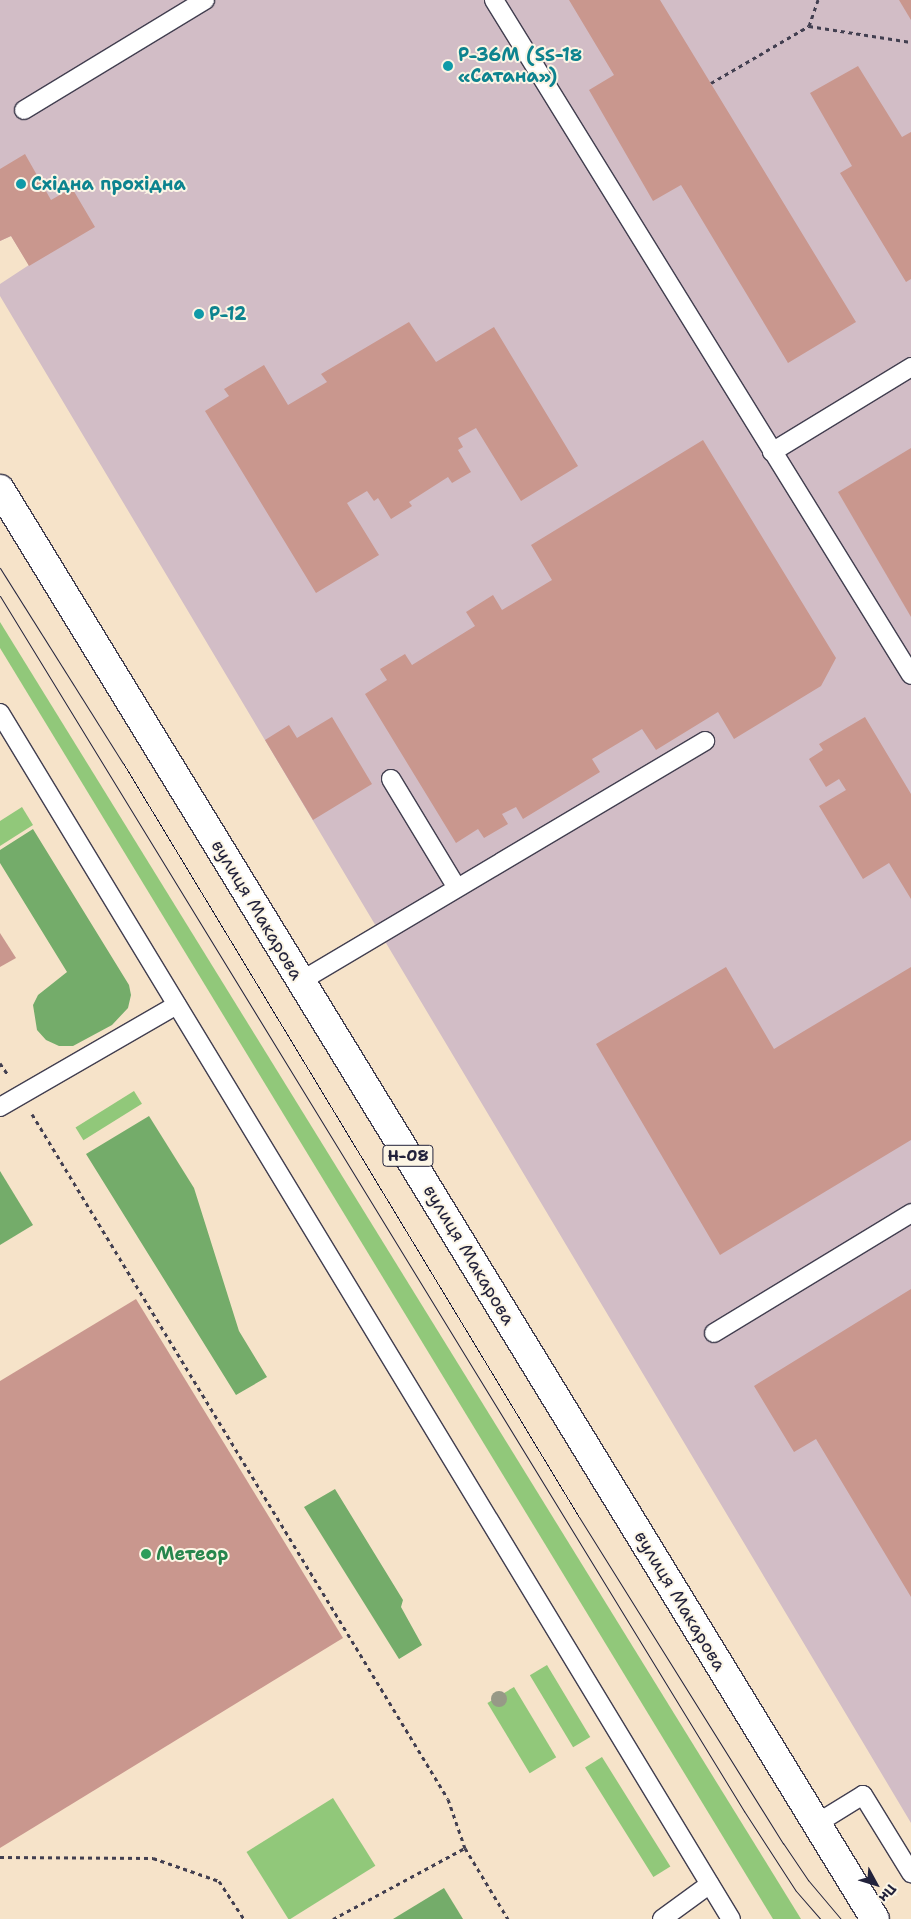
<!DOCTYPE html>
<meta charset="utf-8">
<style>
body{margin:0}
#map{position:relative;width:911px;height:1919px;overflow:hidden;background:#f6e3c9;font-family:"Shantell Sans",sans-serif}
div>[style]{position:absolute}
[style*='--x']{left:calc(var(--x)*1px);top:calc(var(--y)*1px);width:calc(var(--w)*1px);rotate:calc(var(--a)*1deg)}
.industrial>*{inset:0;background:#d2bdc6}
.green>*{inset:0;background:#91c87a;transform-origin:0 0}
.forest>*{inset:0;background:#74ac6a}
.building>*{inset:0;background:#c9978e}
.path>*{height:3px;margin-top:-1.5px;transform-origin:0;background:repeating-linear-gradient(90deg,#423f50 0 4px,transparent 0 8px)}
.roads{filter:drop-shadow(1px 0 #423f50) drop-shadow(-1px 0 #423f50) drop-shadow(0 1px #423f50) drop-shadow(0 -1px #423f50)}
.service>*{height:18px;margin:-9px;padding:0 9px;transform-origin:9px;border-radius:9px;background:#fff}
.primary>*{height:28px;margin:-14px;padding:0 14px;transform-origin:14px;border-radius:14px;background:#fff}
.tram>*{height:1px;margin:-0.5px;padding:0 0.5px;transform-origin:0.5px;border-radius:0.5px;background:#22223b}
.trees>*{width:16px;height:16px;margin:-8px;border-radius:50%;background:#979987}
.dots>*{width:14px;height:14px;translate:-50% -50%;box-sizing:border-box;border:2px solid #fcf5e5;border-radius:50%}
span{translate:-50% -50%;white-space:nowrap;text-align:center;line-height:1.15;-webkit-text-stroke:4px #fcf5e5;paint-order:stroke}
.shield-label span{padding:1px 4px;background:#fcf5e5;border:1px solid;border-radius:4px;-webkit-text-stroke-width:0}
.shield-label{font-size:16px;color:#22223b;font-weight:700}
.culture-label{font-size:18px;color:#0d838f;font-weight:700}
.left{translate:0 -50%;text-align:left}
.street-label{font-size:18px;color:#22223b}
.leisure-label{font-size:18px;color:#27864d;font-weight:700}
.north{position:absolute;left:851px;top:1859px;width:50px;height:50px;-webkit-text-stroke:4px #fcf5e5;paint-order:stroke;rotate:129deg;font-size:14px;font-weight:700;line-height:20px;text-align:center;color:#22223b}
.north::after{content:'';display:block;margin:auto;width:18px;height:22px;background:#22223b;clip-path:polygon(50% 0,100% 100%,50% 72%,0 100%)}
</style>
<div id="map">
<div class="industrial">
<i style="clip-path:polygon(0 0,911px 0,911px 1823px,0 296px,0 284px,29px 265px,11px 236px,0 241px)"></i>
</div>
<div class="green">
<i style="clip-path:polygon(0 622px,801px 1919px,773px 1919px,0 648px)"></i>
<i style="clip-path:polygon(22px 807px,33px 825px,0 846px,0 821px)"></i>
<i style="left:134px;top:1091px;width:15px;height:69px;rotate:58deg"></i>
<i style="left:547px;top:1665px;width:84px;height:20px;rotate:59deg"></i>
<i style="left:514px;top:1687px;width:82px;height:31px;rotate:59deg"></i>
<i style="left:602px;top:1757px;width:129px;height:20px;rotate:58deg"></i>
<i style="left:333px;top:1798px;width:80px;height:102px;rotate:58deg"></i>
</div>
<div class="forest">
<i style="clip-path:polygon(33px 829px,129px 985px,131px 995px,128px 1008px,112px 1025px,73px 1046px,59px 1046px,46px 1040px,37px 1030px,33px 1005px,38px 995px,67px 972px,0 863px,0 850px)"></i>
<i style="clip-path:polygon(149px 1116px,194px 1188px,239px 1331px,267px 1377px,236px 1395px,86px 1154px)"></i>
<i style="clip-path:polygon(0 1171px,33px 1225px,0 1245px)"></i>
<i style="clip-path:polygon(335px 1489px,403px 1600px,401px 1607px,422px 1645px,399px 1659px,304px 1507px)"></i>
<i style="clip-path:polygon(444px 1888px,463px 1919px,393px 1919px)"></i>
</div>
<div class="building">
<i style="clip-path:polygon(569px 0,660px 0,856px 322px,788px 363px,681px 185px,653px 201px,589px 90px,614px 75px)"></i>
<i style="clip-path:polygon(899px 0,911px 0,911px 20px)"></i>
<i style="clip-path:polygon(858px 66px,902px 137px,911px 132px,911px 279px,906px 282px,840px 173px,852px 166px,810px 93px)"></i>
<i style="clip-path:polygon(25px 154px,51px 200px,72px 188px,95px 227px,29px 266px,11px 236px,0 241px,0 169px)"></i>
<i style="clip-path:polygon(409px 322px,436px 362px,494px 327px,578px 466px,521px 501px,476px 428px,458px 438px,463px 447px,458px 450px,471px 472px,452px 483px,448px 477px,409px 502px,412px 506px,391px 519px,378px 498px,374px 501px,367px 491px,347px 503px,379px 555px,316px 593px,205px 411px,229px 396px,224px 389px,264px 365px,288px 405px,327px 382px,321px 374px)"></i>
<i style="clip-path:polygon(703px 440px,836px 658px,821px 686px,734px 739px,718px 712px,656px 750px,642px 729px,592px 759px,600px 772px,523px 819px,516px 807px,502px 814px,508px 824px,484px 838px,478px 829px,456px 843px,365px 694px,387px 680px,380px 669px,405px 654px,412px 665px,475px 626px,466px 612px,493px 595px,502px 610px,552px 580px,531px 545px)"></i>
<i style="clip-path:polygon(911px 448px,911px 617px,838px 492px)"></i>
<i style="clip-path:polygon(332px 717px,372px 784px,313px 820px,265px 740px,289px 725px,297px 738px)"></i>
<i style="clip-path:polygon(865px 717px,911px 794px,911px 899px,889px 863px,863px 879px,819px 806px,846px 790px,839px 779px,826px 787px,809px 759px,823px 750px,819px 744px)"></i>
<i style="clip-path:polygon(0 933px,16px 958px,0 967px)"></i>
<i style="clip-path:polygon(726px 967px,774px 1049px,911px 967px,911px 1140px,720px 1255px,596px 1044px)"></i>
<i style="clip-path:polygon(911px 1289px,911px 1597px,816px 1439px,794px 1452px,754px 1386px)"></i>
<i style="clip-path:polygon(136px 1299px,343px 1638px,0 1848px,0 1381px)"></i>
</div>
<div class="path">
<i style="--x:809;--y:26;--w:28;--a:-71"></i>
<i style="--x:711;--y:83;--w:113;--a:-30.2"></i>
<i style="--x:809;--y:26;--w:103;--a:8.9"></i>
<i style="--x:0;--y:1063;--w:14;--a:56"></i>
<i style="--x:32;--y:1114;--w:801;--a:58.73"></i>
<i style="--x:448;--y:1799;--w:52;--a:70.9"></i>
<i style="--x:465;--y:1848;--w:83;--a:58.8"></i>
<i style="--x:0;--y:1857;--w:153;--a:0.4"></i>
<i style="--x:153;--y:1858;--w:70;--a:19.2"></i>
<i style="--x:219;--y:1881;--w:45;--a:56.7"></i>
<i style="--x:333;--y:1919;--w:150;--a:-28.3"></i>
</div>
<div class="roads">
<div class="service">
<i style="--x:494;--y:0;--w:793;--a:58.29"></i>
<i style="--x:24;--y:110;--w:212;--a:-31.3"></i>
<i style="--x:772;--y:452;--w:163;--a:-31.4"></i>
<i style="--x:0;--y:713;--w:1410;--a:58.78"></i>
<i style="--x:391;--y:779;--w:127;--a:58.8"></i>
<i style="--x:301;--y:981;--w:470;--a:-30.7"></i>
<i style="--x:0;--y:1107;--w:204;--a:-30"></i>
<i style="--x:714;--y:1333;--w:231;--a:-31.3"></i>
<i style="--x:816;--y:1824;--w:55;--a:-31.7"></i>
<i style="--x:863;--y:1795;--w:92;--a:58.4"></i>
<i style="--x:662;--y:1919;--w:59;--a:-36.1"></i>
</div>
<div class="primary">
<i style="--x:0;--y:489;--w:1676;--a:58.54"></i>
</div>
</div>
<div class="tram">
<i style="--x:0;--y:568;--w:231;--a:57.8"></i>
<i style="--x:123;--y:763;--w:881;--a:58.84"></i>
<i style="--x:579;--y:1517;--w:385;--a:58"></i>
<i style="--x:783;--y:1843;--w:45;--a:56"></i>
<i style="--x:808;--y:1880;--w:51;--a:49.8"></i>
<i style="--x:0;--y:596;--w:1425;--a:58.52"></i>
<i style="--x:744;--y:1811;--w:95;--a:57"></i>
<i style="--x:796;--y:1891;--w:37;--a:49"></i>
</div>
<div class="trees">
<i style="left:499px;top:1699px"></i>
</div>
<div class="dots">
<i style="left:448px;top:66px;background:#0f9aa8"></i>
<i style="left:21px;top:184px;background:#0f9aa8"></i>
<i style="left:199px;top:314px;background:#0f9aa8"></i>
<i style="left:146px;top:1554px;background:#2e9e5b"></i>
</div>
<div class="shield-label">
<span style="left:408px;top:1156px">Н-08</span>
</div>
<div class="culture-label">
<span class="left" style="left:458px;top:66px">Р-36М (SS-18<br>«Сатана»)</span>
<span class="left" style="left:31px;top:184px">Східна прохідна</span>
<span class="left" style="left:209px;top:314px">Р-12</span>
</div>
<div class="street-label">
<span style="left:257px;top:910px;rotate:59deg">вулиця Макарова</span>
<span style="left:469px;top:1255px;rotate:59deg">вулиця Макарова</span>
<span style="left:680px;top:1601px;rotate:59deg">вулиця Макарова</span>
</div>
<div class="leisure-label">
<span class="left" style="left:156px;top:1554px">Метеор</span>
</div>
<div class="north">Пн</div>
</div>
